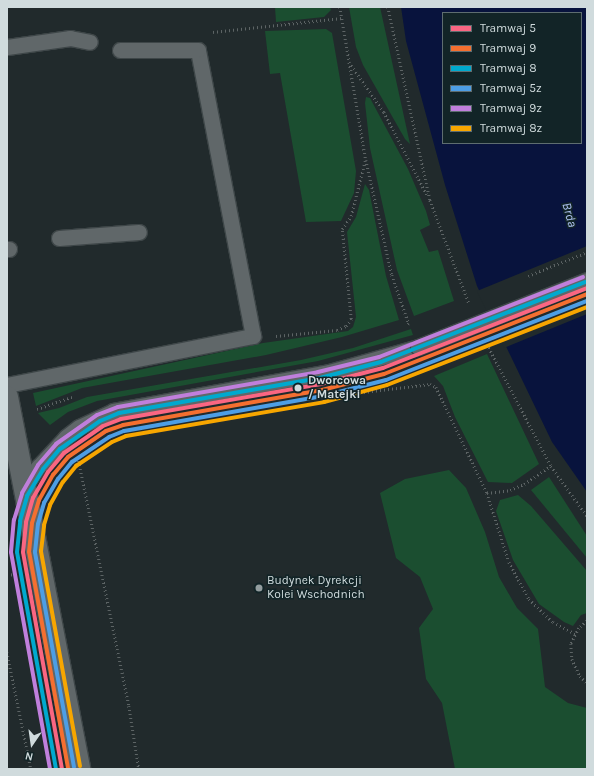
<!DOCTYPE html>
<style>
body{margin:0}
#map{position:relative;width:594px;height:776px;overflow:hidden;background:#212a2c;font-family:Karla,sans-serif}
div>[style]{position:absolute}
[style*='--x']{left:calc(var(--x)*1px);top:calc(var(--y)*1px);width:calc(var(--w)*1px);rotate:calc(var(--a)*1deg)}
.green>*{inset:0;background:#1b4e30}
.water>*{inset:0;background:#08133d}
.pier>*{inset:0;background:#212a2c}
.path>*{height:2.5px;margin-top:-1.25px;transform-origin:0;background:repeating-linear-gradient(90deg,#5d6465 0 1px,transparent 0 4px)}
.roads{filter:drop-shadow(1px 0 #3e4648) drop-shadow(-1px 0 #3e4648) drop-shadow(0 1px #3e4648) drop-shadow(0 -1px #3e4648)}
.lane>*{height:15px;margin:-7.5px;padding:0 7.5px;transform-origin:7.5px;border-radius:7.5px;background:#606769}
.street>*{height:22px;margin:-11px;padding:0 11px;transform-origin:11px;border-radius:11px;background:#606769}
.path-bridge>*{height:2.5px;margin-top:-1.25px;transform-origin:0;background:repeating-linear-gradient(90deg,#5d6465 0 1px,transparent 0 4px)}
.bridges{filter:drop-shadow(1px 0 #3e4648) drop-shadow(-1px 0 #3e4648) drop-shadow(0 1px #3e4648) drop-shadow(0 -1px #3e4648)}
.lane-bridge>*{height:15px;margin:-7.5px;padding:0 7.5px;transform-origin:7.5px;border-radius:7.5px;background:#606769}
.tram-1>*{height:4px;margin:-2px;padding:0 2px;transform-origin:2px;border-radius:2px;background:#fa6682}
.tram-2>*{height:4px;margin:-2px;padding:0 2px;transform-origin:2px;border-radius:2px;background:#f46f30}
.tram-3>*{height:4px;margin:-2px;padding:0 2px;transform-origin:2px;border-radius:2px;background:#00a9ce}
.tram-4>*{height:4px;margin:-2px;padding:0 2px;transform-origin:2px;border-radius:2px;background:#4d9ee5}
.tram-5>*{height:4px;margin:-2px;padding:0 2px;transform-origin:2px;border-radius:2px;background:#c07fdc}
.tram-6>*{height:4px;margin:-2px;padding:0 2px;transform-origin:2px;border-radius:2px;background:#f7a600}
.dots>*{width:11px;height:11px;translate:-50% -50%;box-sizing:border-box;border:2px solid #122427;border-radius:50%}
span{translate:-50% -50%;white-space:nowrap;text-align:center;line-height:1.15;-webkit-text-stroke:3px #122427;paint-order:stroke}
.stop-label{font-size:12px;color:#d0dbdd;font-weight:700}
.left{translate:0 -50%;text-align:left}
.poi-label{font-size:12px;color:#d0dbdd}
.water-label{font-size:13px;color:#adc1f1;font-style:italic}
.frame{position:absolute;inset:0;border:8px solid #d0dbdd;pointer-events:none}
.legend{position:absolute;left:442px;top:12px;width:140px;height:132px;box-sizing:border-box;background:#122427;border:1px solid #5e6d70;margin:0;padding:5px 7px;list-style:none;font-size:12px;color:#d0dbdd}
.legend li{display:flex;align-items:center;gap:8px;height:20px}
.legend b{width:20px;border:1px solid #5e6d70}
.north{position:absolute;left:12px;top:724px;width:40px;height:40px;-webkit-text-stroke:3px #122427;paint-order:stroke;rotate:193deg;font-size:11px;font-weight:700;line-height:16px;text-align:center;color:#d0dbdd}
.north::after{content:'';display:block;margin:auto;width:14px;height:18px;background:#d0dbdd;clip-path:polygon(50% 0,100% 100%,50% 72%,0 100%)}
</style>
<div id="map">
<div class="green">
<i style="clip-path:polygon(275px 7px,330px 7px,331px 10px,324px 17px,276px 22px)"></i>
<i style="clip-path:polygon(349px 7px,380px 7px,410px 144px,405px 139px,363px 65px,356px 47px)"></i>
<i style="clip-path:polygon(326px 29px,332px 33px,356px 171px,354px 193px,341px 221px,306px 222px,280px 73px,270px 74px,265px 31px)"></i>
<i style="clip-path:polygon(366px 97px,370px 98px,408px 169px,426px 211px,430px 225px,420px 230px,429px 252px,438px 250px,454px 301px,414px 316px,397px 270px,370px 148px,365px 103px)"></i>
<i style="clip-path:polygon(365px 184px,369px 190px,386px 276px,399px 320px,342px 337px,266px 355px,82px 388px,36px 406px,33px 393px,263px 343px,348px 331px,353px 327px,356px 317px,347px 232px,356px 217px)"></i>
<i style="clip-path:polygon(411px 329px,413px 335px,318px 361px,97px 401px,68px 412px,50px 425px,38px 413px,59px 408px,87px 397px,301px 360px,353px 348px)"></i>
<i style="clip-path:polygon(487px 354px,539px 464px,512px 483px,488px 482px,455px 417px,443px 386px,434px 376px)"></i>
<i style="clip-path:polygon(449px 470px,466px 488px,485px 532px,499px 577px,517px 608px,538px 629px,545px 687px,568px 703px,587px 708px,587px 769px,455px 769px,442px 703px,426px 679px,419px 628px,433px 609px,420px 577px,396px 558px,380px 493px,405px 479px)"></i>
<i style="clip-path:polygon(549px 477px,587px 536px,587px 558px,531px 490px)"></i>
<i style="clip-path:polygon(518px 495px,531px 506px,587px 571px,587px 613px,581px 615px,573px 626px,564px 622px,539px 604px,513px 560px,496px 511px,500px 500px)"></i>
</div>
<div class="water">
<i style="clip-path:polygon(evenodd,401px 7px,587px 7px,587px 492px,552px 442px,477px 286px,445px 185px,406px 41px,401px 7px,443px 13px,581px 13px,581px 143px,443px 143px,443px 13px)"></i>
</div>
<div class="pier">
<i style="clip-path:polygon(587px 246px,587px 314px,504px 348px,477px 291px)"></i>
</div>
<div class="path">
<i style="--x:340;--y:7;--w:155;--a:80.4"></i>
<i style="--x:366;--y:160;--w:118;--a:77.3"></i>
<i style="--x:392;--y:275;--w:52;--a:70.9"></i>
<i style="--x:409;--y:324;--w:2;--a:153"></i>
<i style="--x:388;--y:7;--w:198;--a:77.7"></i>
<i style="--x:430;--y:200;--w:110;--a:69.3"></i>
<i style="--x:213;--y:32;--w:130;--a:-6.2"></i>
<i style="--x:349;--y:62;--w:61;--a:55"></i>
<i style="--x:384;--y:112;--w:93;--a:62.6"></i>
<i style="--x:276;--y:336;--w:61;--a:-5.6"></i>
<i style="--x:337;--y:330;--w:10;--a:-24"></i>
<i style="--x:346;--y:326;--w:9;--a:-54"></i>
<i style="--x:351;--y:319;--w:90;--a:-95.7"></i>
<i style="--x:342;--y:229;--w:16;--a:-55"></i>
<i style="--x:351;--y:216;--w:57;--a:-75.7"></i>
<i style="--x:487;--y:344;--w:138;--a:62.3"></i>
<i style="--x:551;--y:466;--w:62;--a:54.2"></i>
<i style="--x:356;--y:393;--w:75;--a:-6.9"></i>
<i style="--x:430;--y:384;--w:7;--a:27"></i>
<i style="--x:436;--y:387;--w:118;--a:64.3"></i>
<i style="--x:487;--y:493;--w:72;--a:72.3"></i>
<i style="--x:509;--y:562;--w:42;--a:61.6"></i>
<i style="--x:529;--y:599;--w:33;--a:44"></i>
<i style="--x:553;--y:622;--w:26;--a:28"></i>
<i style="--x:338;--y:396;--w:18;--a:-9"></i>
<i style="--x:356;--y:393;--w:4;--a:-124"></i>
<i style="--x:37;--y:409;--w:37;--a:-19"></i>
<i style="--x:78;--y:457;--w:254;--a:78.4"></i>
<i style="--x:129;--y:706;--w:64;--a:81"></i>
<i style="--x:487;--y:493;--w:23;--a:-7"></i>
<i style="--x:510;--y:490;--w:15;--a:-23"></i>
<i style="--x:524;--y:484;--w:32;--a:-34"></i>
<i style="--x:7;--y:575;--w:8;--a:-7"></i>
<i style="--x:587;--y:621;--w:11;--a:139"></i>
<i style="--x:579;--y:628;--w:18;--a:117"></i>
<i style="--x:571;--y:644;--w:15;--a:86"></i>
<i style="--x:572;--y:659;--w:19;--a:65"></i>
<i style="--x:580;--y:676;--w:10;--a:45"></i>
<i style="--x:7;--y:652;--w:119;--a:78.4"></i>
</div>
<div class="roads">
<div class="lane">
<i style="--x:7;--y:47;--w:64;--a:-8.1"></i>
<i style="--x:70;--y:38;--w:20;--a:11"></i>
<i style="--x:59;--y:238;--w:80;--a:-4.3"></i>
<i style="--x:7;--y:249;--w:2;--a:0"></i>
<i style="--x:7;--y:385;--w:251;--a:-11.3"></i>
<i style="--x:253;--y:336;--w:291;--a:-100.9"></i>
<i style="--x:198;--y:50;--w:78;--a:180"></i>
<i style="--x:23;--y:489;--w:27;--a:-56"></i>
<i style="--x:38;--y:467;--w:41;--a:-47"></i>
<i style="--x:66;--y:437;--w:16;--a:-38"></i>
<i style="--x:79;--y:427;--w:38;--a:-25"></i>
<i style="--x:113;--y:411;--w:219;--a:-10.2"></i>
<i style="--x:329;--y:372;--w:92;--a:-15.7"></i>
</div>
<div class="street">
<i style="--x:7;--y:397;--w:379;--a:79"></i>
</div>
</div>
<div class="path-bridge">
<i style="--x:528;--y:276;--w:64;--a:-22.1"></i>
</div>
<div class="bridges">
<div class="lane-bridge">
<i style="--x:418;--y:347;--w:182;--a:-21.6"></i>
</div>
</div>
<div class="tram-1">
<i style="--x:62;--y:769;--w:220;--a:-100.2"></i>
<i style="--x:23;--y:552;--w:30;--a:-84"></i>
<i style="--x:26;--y:522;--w:25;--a:-74"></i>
<i style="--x:33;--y:498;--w:30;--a:-60"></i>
<i style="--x:48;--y:472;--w:25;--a:-50"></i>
<i style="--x:64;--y:453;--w:47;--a:-34.7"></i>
<i style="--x:103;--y:426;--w:19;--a:-21"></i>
<i style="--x:121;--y:419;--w:203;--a:-9.9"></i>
<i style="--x:321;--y:384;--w:64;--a:-14.5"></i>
<i style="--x:383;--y:368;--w:219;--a:-21.4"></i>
</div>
<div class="tram-2">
<i style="--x:68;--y:768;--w:219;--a:-100.2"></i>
<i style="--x:29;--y:552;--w:29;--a:-84"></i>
<i style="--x:32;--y:523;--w:24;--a:-73"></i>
<i style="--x:39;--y:500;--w:29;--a:-61"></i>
<i style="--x:53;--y:475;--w:23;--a:-50"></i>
<i style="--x:68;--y:457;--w:46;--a:-34.4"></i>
<i style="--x:106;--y:431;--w:18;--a:-19"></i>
<i style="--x:123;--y:425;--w:202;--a:-10"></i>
<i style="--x:322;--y:390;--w:64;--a:-14.5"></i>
<i style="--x:384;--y:374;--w:218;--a:-21.5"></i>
</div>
<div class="tram-3">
<i style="--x:56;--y:769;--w:220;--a:-100.2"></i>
<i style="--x:17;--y:552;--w:31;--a:-84"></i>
<i style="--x:20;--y:521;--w:26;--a:-74"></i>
<i style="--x:27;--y:496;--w:31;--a:-59"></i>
<i style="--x:43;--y:469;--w:26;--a:-50"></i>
<i style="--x:60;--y:449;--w:49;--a:-35"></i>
<i style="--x:100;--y:421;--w:21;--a:-23"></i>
<i style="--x:119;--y:413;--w:204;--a:-9.9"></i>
<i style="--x:320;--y:378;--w:63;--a:-14.7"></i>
<i style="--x:381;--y:362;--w:219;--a:-21.4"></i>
</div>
<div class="tram-4">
<i style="--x:74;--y:767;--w:219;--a:-100.3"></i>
<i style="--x:35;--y:552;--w:28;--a:-84"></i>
<i style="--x:38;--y:524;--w:22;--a:-74"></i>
<i style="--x:44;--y:503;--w:28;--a:-60"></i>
<i style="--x:58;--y:479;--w:22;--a:-51"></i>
<i style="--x:72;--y:462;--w:45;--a:-34"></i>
<i style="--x:109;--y:437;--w:16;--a:-22"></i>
<i style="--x:124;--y:431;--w:202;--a:-10"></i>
<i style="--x:323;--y:396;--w:65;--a:-14.3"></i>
<i style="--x:386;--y:380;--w:216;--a:-21.5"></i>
</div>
<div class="tram-5">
<i style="--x:50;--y:769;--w:220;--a:-100.2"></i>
<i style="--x:11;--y:552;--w:32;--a:-85"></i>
<i style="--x:14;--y:520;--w:28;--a:-73"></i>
<i style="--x:22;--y:493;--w:32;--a:-60"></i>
<i style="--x:38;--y:465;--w:28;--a:-49"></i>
<i style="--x:56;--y:444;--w:50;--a:-35.3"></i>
<i style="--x:97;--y:415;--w:22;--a:-21"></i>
<i style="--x:118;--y:407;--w:203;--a:-9.9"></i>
<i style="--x:318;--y:372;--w:63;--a:-13.8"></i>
<i style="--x:379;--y:357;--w:219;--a:-21.4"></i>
</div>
<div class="tram-6">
<i style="--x:80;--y:766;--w:219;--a:-100.3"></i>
<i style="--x:41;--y:551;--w:26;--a:-83"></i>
<i style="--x:44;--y:525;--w:21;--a:-73"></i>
<i style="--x:50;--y:505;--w:26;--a:-61"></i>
<i style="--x:63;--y:482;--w:21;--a:-51"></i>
<i style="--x:76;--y:466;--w:43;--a:-33.7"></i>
<i style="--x:112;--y:442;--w:15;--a:-23"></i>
<i style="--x:126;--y:436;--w:201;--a:-9.7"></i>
<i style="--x:324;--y:402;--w:65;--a:-15.1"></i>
<i style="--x:387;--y:385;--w:215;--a:-21.3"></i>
</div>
<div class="dots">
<i style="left:298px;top:388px;background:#d0dbdd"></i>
<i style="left:259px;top:588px;background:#939d9f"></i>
</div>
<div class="stop-label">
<span class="left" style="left:308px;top:388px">Dworcowa<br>/ Matejki</span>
</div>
<div class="poi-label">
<span class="left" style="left:267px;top:588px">Budynek Dyrekcji<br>Kolei Wschodnich</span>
</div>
<div class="water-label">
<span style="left:569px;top:215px;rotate:75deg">Brda</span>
</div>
<div class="frame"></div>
<ul class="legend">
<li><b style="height:5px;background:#fa6682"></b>Tramwaj 5</li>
<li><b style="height:5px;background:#f46f30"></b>Tramwaj 9</li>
<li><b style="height:5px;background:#00a9ce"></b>Tramwaj 8</li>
<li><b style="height:5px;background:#4d9ee5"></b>Tramwaj 5z</li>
<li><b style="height:5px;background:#c07fdc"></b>Tramwaj 9z</li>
<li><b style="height:5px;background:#f7a600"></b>Tramwaj 8z</li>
</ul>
<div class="north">N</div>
</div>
